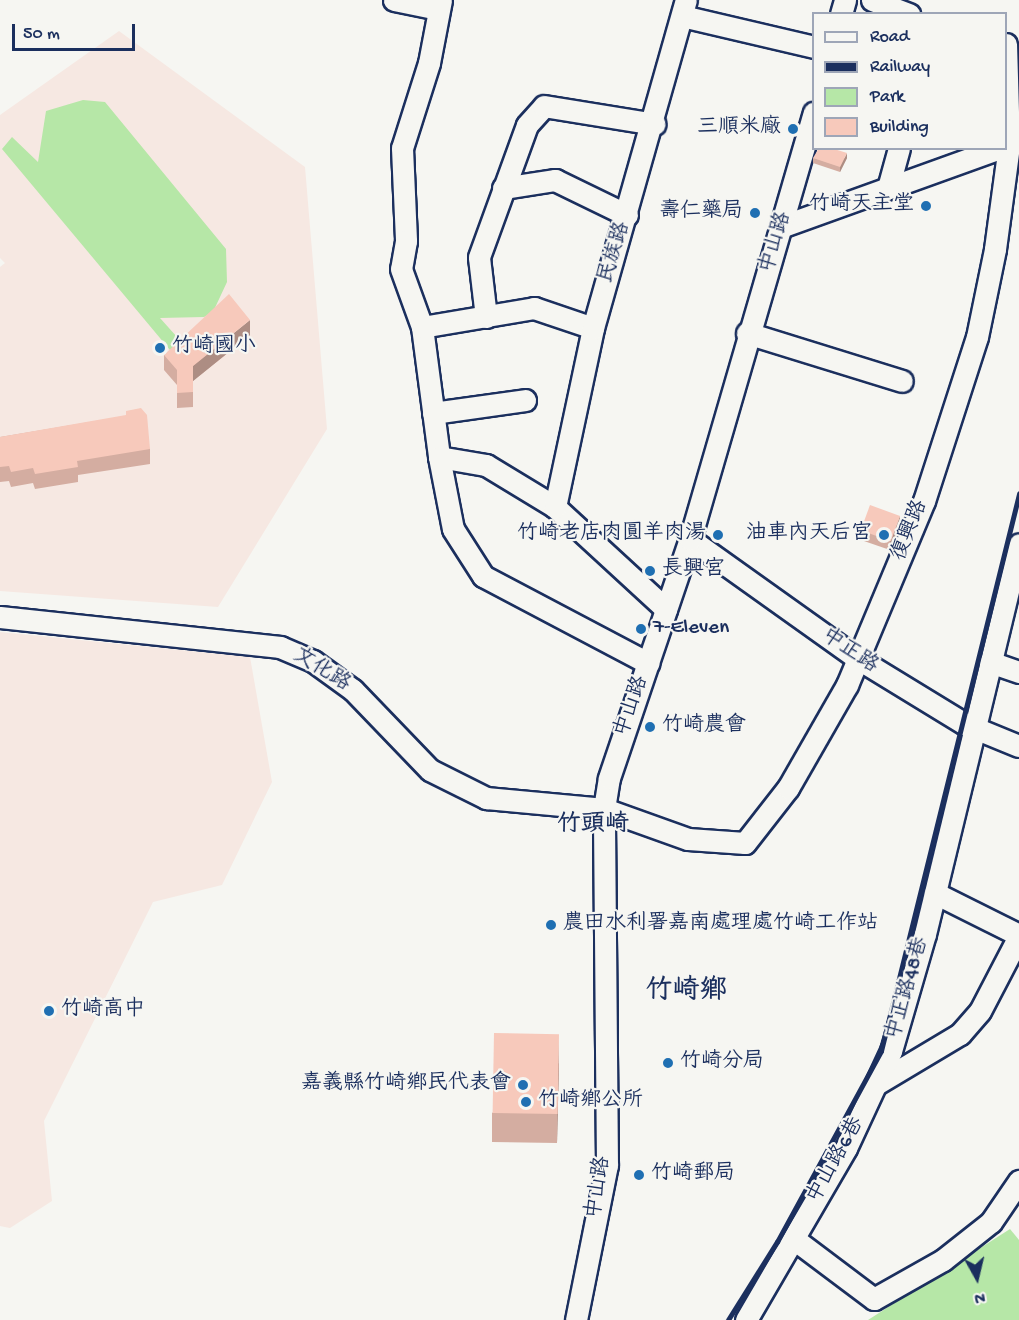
<!DOCTYPE html>
<meta charset="utf-8">
<style>
body{margin:0}
#map{position:relative;width:1019px;height:1320px;overflow:hidden;background:#f6f6f2;font-family:"Gochi Hand","LXGW WenKai TC",sans-serif}
div>[style]{position:absolute}
[style*='--x']{left:calc(var(--x)*1px);top:calc(var(--y)*1px);width:calc(var(--w)*1px);rotate:calc(var(--a)*1deg)}
.built>*{inset:0;background:#f6e8e2}
.green>*{inset:0;background:#b6e7a7}
.roads{filter:drop-shadow(2px 0 #1b2f5e) drop-shadow(-2px 0 #1b2f5e) drop-shadow(0 2px #1b2f5e) drop-shadow(0 -2px #1b2f5e)}
.minor>*{height:21px;margin:-10.5px;padding:0 10.5px;transform-origin:10.5px;border-radius:10.5px;background:#f6f6f2}
.rail>*{height:4.5px;margin:-2.25px;padding:0 2.25px;transform-origin:2.25px;border-radius:2.25px;background:#1b2f5e}
.wall>*{inset:0;background:#d4ada1}
.shaded-wall>*{inset:0;background:#ad8d83}
.building>*{inset:0;background:#f7c9bb;transform-origin:0 0}
.dots>*{width:16px;height:16px;translate:-50% -50%;box-sizing:border-box;border:3px solid #f6f6f2;border-radius:50%}
span{translate:-50% -50%;white-space:nowrap;text-align:center;line-height:1.15;-webkit-text-stroke:4.5px #f6f6f2;paint-order:stroke}
.poi-label{font-size:21px;color:#1b2f5e}
.right{translate:-100% -50%;text-align:right}
.left{translate:0 -50%;text-align:left}
.street-label{font-size:21px;color:#1b2f5e}
.quarter-label{font-size:24px;color:#1b2f5e;font-weight:700}
.district-label{font-size:27px;color:#1b2f5e;font-weight:700}
.legend{position:absolute;left:812px;top:12px;width:195px;height:138px;box-sizing:border-box;background:#f6f6f2;border:2px solid #9ea6b7;margin:0;padding:8px 10px;list-style:none;font-size:18px;color:#1b2f5e}
.legend li{display:flex;align-items:center;gap:12px;height:30px}
.legend b{width:30px;border:2px solid #9ea6b7}
.north{position:absolute;left:947px;top:1248px;width:60px;height:60px;-webkit-text-stroke:4px #f6f6f2;paint-order:stroke;rotate:172deg;font-size:16px;font-weight:700;line-height:24px;text-align:center;color:#1b2f5e}
.north::after{content:'';display:block;margin:auto;width:21px;height:27px;background:#1b2f5e;clip-path:polygon(50% 0,100% 100%,50% 72%,0 100%)}
.scale{position:absolute;left:12px;top:24px;width:123px;height:27px;box-sizing:border-box;border:3px solid #1b2f5e;border-top:0;padding-left:8px;font-size:18px;line-height:21px;white-space:nowrap;color:#1b2f5e;-webkit-text-stroke:4px #f6f6f2;paint-order:stroke}
</style>
<div id="map">
<div class="built">
<i style="clip-path:polygon(119px 31px,305px 167px,327px 429px,218px 607px,0 591px,0 267px,5px 263px,0 258px,0 115px)"></i>
<i style="clip-path:polygon(0 632px,250px 657px,272px 782px,222px 885px,153px 902px,44px 1121px,52px 1201px,10px 1228px,0 1226px)"></i>
</div>
<div class="green">
<i style="clip-path:polygon(83px 100px,105px 102px,226px 249px,227px 282px,213px 312px,204px 317px,160px 318px,186px 347px,175px 356px,2px 149px,12px 137px,38px 162px,46px 111px)"></i>
<i style="clip-path:polygon(1010px 1229px,1019px 1240px,1019px 1320px,868px 1320px)"></i>
</div>
<div class="roads">
<div class="minor">
<i style="--x:394;--y:0;--w:45;--a:11.6"></i>
<i style="--x:441;--y:0;--w:64;--a:100.8"></i>
<i style="--x:429;--y:63;--w:89;--a:107.6"></i>
<i style="--x:402;--y:148;--w:93;--a:87.5"></i>
<i style="--x:406;--y:241;--w:28;--a:100"></i>
<i style="--x:401;--y:269;--w:62;--a:70.1"></i>
<i style="--x:422;--y:327;--w:131;--a:82.5"></i>
<i style="--x:439;--y:457;--w:48;--a:9.7"></i>
<i style="--x:486;--y:465;--w:81;--a:31.3"></i>
<i style="--x:555;--y:507;--w:151;--a:42.6"></i>
<i style="--x:872;--y:0;--w:40;--a:21"></i>
<i style="--x:841;--y:14;--w:15;--a:-74"></i>
<i style="--x:682;--y:16;--w:136;--a:13.2"></i>
<i style="--x:503;--y:188;--w:53;--a:-8.7"></i>
<i style="--x:555;--y:180;--w:80;--a:25.9"></i>
<i style="--x:888;--y:188;--w:41;--a:-74.6"></i>
<i style="--x:783;--y:226;--w:231;--a:-19.8"></i>
<i style="--x:486;--y:317;--w:60;--a:-96.7"></i>
<i style="--x:479;--y:257;--w:140;--a:-70"></i>
<i style="--x:527;--y:125;--w:25;--a:-48"></i>
<i style="--x:544;--y:106;--w:112;--a:9.2"></i>
<i style="--x:422;--y:327;--w:114;--a:-9.6"></i>
<i style="--x:534;--y:308;--w:62;--a:18.7"></i>
<i style="--x:747;--y:333;--w:162;--a:17.2"></i>
<i style="--x:433;--y:413;--w:93;--a:-8"></i>
<i style="--x:439;--y:457;--w:73;--a:79"></i>
<i style="--x:453;--y:529;--w:56;--a:57.4"></i>
<i style="--x:483;--y:576;--w:187;--a:27.8"></i>
<i style="--x:555;--y:507;--w:183;--a:-78"></i>
<i style="--x:593;--y:328;--w:341;--a:-74.2"></i>
<i style="--x:690;--y:539;--w:205;--a:35.5"></i>
<i style="--x:857;--y:658;--w:127;--a:31.4"></i>
<i style="--x:965;--y:724;--w:58;--a:22.2"></i>
<i style="--x:0;--y:617;--w:282;--a:6.1"></i>
<i style="--x:280;--y:647;--w:36;--a:23"></i>
<i style="--x:313;--y:661;--w:49;--a:35.9"></i>
<i style="--x:353;--y:690;--w:111;--a:46.1"></i>
<i style="--x:430;--y:770;--w:63;--a:26.6"></i>
<i style="--x:486;--y:798;--w:119;--a:5.3"></i>
<i style="--x:604;--y:809;--w:89;--a:19.7"></i>
<i style="--x:688;--y:839;--w:57;--a:4"></i>
<i style="--x:745;--y:843;--w:70;--a:-52"></i>
<i style="--x:788;--y:788;--w:119;--a:-60.2"></i>
<i style="--x:847;--y:685;--w:199;--a:-67.3"></i>
<i style="--x:924;--y:501;--w:172;--a:-72.1"></i>
<i style="--x:977;--y:337;--w:90;--a:-78.4"></i>
<i style="--x:995;--y:249;--w:105;--a:-82.3"></i>
<i style="--x:1009;--y:145;--w:101;--a:-91.7"></i>
<i style="--x:990;--y:662;--w:31;--a:19"></i>
<i style="--x:935;--y:893;--w:94;--a:26.6"></i>
<i style="--x:878;--y:1083;--w:96;--a:-30.9"></i>
<i style="--x:960;--y:1034;--w:30;--a:-49"></i>
<i style="--x:980;--y:1011;--w:85;--a:-62.5"></i>
<i style="--x:794;--y:1239;--w:100;--a:36.9"></i>
<i style="--x:874;--y:1299;--w:79;--a:-29.5"></i>
<i style="--x:943;--y:1260;--w:61;--a:-38.4"></i>
<i style="--x:991;--y:1222;--w:50;--a:-55.7"></i>
<i style="--x:576;--y:1320;--w:158;--a:-78.7"></i>
<i style="--x:607;--y:1165;--w:356;--a:-90.5"></i>
<i style="--x:604;--y:809;--w:31;--a:-81"></i>
<i style="--x:609;--y:778;--w:252;--a:-71.3"></i>
<i style="--x:690;--y:539;--w:444;--a:-73.8"></i>
<i style="--x:746;--y:1320;--w:199;--a:-59.8"></i>
<i style="--x:846;--y:1148;--w:107;--a:-65.1"></i>
<i style="--x:891;--y:1051;--w:122;--a:-73.8"></i>
<i style="--x:925;--y:934;--w:401;--a:-76.4"></i>
</div>
</div>
<div class="rail">
<i style="--x:728;--y:1320;--w:92;--a:-57.9"></i>
<i style="--x:777;--y:1242;--w:217;--a:-61.4"></i>
<i style="--x:881;--y:1051;--w:574;--a:-76.08"></i>
</div>
<div class="wall">
<i style="clip-path:polygon(813px 158px,847px 158px,840px 172px,813px 163px)"></i>
<i style="clip-path:polygon(250px 335px,193px 381px,193px 407px,177px 408px,177px 385px,164px 370px,164px 355px)"></i>
<i style="clip-path:polygon(126px 411px,150px 449px,150px 464px,78px 475px,78px 482px,35px 489px,33px 483px,11px 487px,9px 481px,0 482px,0 437px,126px 416px)"></i>
<i style="clip-path:polygon(900px 526px,890px 550px,861px 540px,861px 530px)"></i>
<i style="clip-path:polygon(559px 1063px,557px 1143px,492px 1142px,492px 1113px)"></i>
</div>
<div class="shaded-wall">
<i style="clip-path:polygon(847px 153px,847px 158px,840px 172px,840px 167px)"></i>
<i style="clip-path:polygon(250px 320px,250px 335px,193px 381px,193px 366px)"></i>
<i style="clip-path:polygon(900px 516px,900px 526px,890px 550px,890px 540px)"></i>
<i style="clip-path:polygon(559px 1034px,559px 1063px,557px 1143px,557px 1115px)"></i>
</div>
<div class="building">
<i style="clip-path:polygon(819px 148px,831px 148px,847px 153px,840px 167px,813px 158px)"></i>
<i style="clip-path:polygon(229px 294px,250px 320px,193px 366px,193px 392px,177px 393px,177px 370px,164px 355px)"></i>
<i style="clip-path:polygon(141px 408px,147px 415px,150px 449px,77px 461px,78px 467px,35px 474px,33px 468px,11px 472px,9px 466px,0 467px,0 437px,126px 415px,126px 411px)"></i>
<i style="left:870px;top:505px;width:32px;height:27px;rotate:20deg"></i>
<i style="left:494px;top:1033px;width:65px;height:80px;rotate:1deg"></i>
</div>
<div class="dots">
<i style="left:793px;top:129px;background:#1f6fb2"></i>
<i style="left:926px;top:206px;background:#1f6fb2"></i>
<i style="left:755px;top:213px;background:#1f6fb2"></i>
<i style="left:160px;top:348px;background:#1f6fb2"></i>
<i style="left:718px;top:535px;background:#1f6fb2"></i>
<i style="left:884px;top:535px;background:#1f6fb2"></i>
<i style="left:650px;top:571px;background:#1f6fb2"></i>
<i style="left:641px;top:629px;background:#1f6fb2"></i>
<i style="left:650px;top:727px;background:#1f6fb2"></i>
<i style="left:551px;top:925px;background:#1f6fb2"></i>
<i style="left:49px;top:1011px;background:#1f6fb2"></i>
<i style="left:668px;top:1063px;background:#1f6fb2"></i>
<i style="left:523px;top:1085px;background:#1f6fb2"></i>
<i style="left:526px;top:1102px;background:#1f6fb2"></i>
<i style="left:639px;top:1175px;background:#1f6fb2"></i>
</div>
<div class="poi-label">
<span class="right" style="left:781px;top:129px">三順米廠</span>
<span class="right" style="left:914px;top:206px">竹崎天主堂</span>
<span class="right" style="left:743px;top:213px">壽仁藥局</span>
<span class="left" style="left:172px;top:348px">竹崎國小</span>
<span class="right" style="left:706px;top:535px">竹崎老店肉圓羊肉湯</span>
<span class="right" style="left:872px;top:535px">油車內天后宮</span>
<span class="left" style="left:662px;top:571px">長興宮</span>
<span class="left" style="left:653px;top:629px">7-Eleven</span>
<span class="left" style="left:662px;top:727px">竹崎農會</span>
<span class="left" style="left:563px;top:925px">農田水利署嘉南處理處竹崎工作站</span>
<span class="left" style="left:61px;top:1011px">竹崎高中</span>
<span class="left" style="left:680px;top:1063px">竹崎分局</span>
<span class="right" style="left:511px;top:1085px">嘉義縣竹崎鄉民代表會</span>
<span class="left" style="left:538px;top:1102px">竹崎鄉公所</span>
<span class="left" style="left:651px;top:1175px">竹崎郵局</span>
</div>
<div class="street-label">
<span style="left:777px;top:243px;rotate:-73deg">中山路</span>
<span style="left:616px;top:253px;rotate:-73deg">民族路</span>
<span style="left:911px;top:531px;rotate:-68deg">復興路</span>
<span style="left:849px;top:652px;rotate:34deg">中正路</span>
<span style="left:321px;top:671px;rotate:32deg">文化路</span>
<span style="left:633px;top:707px;rotate:-71deg">中山路</span>
<span style="left:909px;top:989px;rotate:-74deg">中正路48巷</span>
<span style="left:837px;top:1161px;rotate:-61deg">中山路6巷</span>
<span style="left:600px;top:1188px;rotate:-81deg">中山路</span>
</div>
<div class="quarter-label">
<span style="left:593px;top:826px">竹頭崎</span>
</div>
<div class="district-label">
<span style="left:686px;top:993px">竹崎鄉</span>
</div>
<ul class="legend">
<li><b style="height:8px;background:#f6f6f2"></b>Road</li>
<li><b style="height:8px;background:#1b2f5e"></b>Railway</li>
<li><b style="height:16px;background:#b6e7a7"></b>Park</li>
<li><b style="height:16px;background:#f7c9bb"></b>Building</li>
</ul>
<div class="north">N</div>
<div class="scale">50 m</div>
</div>
